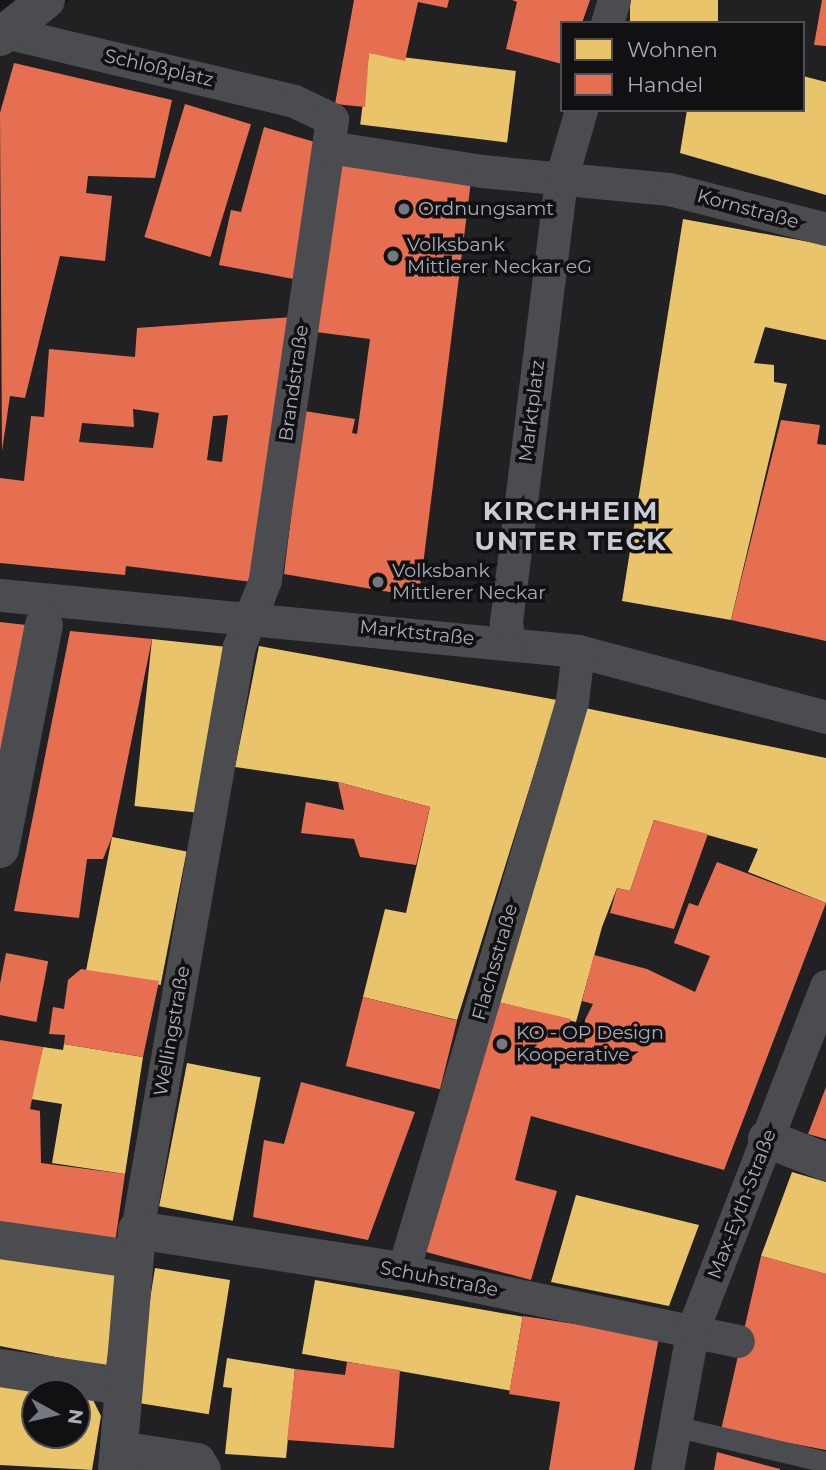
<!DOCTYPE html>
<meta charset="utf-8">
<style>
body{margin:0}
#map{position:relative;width:826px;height:1470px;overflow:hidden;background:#171717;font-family:Montserrat,sans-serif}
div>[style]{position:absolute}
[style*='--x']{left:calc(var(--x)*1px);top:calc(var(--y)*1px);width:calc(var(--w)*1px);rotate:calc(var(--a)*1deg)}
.built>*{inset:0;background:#212123}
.homes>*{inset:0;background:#e9c46a;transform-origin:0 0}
.shops>*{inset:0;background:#e76f51;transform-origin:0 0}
.service>*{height:21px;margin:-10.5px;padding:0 10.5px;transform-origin:10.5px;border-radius:10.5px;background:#4b4c50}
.pedestrian>*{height:33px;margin:-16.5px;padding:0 16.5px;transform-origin:16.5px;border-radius:16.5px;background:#4b4c50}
.minor>*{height:38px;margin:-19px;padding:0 19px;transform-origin:19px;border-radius:19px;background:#4b4c50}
.dots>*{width:19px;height:19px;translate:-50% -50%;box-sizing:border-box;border:4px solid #111113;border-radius:50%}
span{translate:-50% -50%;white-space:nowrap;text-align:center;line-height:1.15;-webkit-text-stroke:7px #111113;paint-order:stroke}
.street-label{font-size:19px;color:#a8adb8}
.poi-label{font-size:19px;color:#a8adb8}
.left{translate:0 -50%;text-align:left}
.district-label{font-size:26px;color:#c9ccd4;font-weight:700;letter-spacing:2px}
.legend{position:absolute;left:560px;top:21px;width:245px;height:91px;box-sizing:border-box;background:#111113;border:2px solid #4d4f55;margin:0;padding:9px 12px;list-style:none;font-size:21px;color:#a8adb8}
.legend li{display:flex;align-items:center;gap:14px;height:35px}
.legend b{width:35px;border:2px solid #4d4f55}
.north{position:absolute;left:21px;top:1379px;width:70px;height:70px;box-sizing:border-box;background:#111113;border:2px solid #4d4f55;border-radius:50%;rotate:98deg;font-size:19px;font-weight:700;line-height:28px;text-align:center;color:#a8adb8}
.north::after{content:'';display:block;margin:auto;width:24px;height:32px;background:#757880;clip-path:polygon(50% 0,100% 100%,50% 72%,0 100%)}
</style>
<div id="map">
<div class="built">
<i style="clip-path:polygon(evenodd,71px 0,826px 0,826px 1470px,0 1470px,0 56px,71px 0,562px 23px,803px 23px,803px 110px,562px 110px,562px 23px,71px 0,35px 1393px,77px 1393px,77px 1435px,35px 1435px,35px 1393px)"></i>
</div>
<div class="homes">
<i style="left:630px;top:0;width:88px;height:24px"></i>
<i style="left:369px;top:53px;width:148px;height:72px;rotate:7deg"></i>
<i style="clip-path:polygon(803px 76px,826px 82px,826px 195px,680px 153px,687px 110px,803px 110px)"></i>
<i style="clip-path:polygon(683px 219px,826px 245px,826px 340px,765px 327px,754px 363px,774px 365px,774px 382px,787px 384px,731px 620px,622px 601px)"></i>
<i style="left:152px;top:639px;width:76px;height:168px;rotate:6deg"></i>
<i style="clip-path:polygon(259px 646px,557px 700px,457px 1020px,363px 997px,385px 909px,406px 913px,430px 807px,338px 782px,235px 767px)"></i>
<i style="clip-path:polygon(585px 708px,826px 758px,826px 903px,748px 872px,758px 849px,654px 820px,630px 891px,617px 888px,602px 927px,576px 1022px,498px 1002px)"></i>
<i style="left:112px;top:837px;width:76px;height:136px;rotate:11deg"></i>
<i style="clip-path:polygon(64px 1044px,143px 1057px,125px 1174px,52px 1163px,62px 1104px,31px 1099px,43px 1047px,63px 1050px)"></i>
<i style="left:187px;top:1063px;width:75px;height:146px;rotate:11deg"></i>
<i style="clip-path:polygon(792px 1172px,826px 1182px,826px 1274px,761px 1256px)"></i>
<i style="clip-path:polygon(576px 1195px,699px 1225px,669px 1306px,551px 1282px)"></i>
<i style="clip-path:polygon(0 1255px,120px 1273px,106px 1367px,0 1346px)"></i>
<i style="left:155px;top:1268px;width:76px;height:136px;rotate:9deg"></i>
<i style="left:315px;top:1280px;width:211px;height:75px;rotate:10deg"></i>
<i style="clip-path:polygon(227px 1358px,295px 1369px,286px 1458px,225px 1454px,232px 1388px,223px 1387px)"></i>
<i style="clip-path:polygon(0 1385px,48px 1393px,35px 1393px,35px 1435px,77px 1435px,77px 1395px,92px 1398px,101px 1416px,92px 1470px,0 1465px)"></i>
</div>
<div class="shops">
<i style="clip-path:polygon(354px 0,449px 0,447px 8px,418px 2px,405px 61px,369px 53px,365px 107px,335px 104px)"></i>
<i style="clip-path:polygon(512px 0,590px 0,582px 23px,562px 23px,562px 64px,506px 49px,517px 2px)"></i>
<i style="clip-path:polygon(822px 0,826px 0,826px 46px,814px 45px)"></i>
<i style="clip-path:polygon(14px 63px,172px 100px,155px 178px,88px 176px,86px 193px,112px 196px,105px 261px,60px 256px,25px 398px,10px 396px,2px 451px,0 113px)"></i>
<i style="left:185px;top:104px;width:69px;height:139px;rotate:17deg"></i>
<i style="clip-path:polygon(264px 127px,318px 143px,304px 281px,219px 265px,231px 210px,241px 212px)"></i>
<i style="clip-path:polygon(337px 164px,471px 181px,419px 597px,284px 574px,304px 411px,355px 419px,352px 433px,357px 434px,370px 339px,316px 332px)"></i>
<i style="clip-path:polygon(evenodd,293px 317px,260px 583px,126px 566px,125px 575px,0 563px,0 478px,24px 481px,31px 416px,44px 417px,49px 349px,135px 357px,137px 328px,293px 317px,133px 409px,159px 413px,153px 448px,79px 442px,82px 423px,134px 427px,133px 409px,293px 317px,228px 415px,222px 462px,207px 460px,213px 416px,228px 415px)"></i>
<i style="clip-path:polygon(781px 420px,820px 425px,817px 444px,826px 445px,826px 641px,731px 620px)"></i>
<i style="clip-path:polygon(0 622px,35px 626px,0 803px)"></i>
<i style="clip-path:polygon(70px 631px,152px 639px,112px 837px,103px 859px,87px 859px,79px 918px,14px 911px)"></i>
<i style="clip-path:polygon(338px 782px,430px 807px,416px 865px,360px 857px,354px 839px,301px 833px,306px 802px,344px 810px)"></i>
<i style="clip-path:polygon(654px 820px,708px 834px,674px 929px,610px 913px,617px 888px,630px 891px)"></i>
<i style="clip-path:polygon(717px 862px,826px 903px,724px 1170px,531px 1116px,515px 1180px,557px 1191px,531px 1280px,426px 1252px,498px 1002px,571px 1019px,564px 1040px,574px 1042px,593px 1004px,582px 1001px,594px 955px,647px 969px,695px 992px,710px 956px,674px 943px,689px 903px,698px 906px)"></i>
<i style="left:6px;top:953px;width:43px;height:62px;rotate:11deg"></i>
<i style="clip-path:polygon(81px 969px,159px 981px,143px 1057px,64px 1044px,65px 1035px,49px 1034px,53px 1007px,64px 1009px,68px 980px)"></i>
<i style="left:363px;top:997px;width:97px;height:71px;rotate:14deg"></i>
<i style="clip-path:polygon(0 1040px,43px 1047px,30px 1109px,40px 1111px,41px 1163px,125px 1174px,115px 1243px,0 1231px)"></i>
<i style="clip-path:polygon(301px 1082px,415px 1112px,368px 1240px,253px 1217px,264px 1140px,284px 1144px)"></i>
<i style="clip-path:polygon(826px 1087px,826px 1139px,808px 1134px)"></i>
<i style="clip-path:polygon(761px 1256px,826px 1274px,826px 1450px,721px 1430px)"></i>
<i style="clip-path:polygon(523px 1316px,659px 1337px,634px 1470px,549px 1470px,560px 1402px,509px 1394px)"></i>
<i style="clip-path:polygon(347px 1362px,400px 1370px,394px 1448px,287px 1440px,295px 1369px,345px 1375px)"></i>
<i style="clip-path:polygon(717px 1452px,780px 1469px,780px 1470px,714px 1470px)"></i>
</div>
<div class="service">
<i style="--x:674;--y:1426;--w:156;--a:13.3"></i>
</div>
<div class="pedestrian">
<i style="--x:607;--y:23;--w:24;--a:-73"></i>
<i style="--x:5;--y:32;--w:297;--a:13.4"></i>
<i style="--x:294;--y:101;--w:42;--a:25.3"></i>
<i style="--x:332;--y:119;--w:466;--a:98.3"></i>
<i style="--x:265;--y:580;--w:71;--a:111.5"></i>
<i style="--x:239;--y:646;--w:593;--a:99.91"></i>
<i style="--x:329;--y:147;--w:155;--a:8.9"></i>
<i style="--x:482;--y:171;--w:188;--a:5.5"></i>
<i style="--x:669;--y:189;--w:162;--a:14.3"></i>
<i style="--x:0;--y:595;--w:581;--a:5.53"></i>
<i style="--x:578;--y:651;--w:257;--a:14.9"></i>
<i style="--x:509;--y:642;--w:20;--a:-99"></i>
<i style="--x:506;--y:622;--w:446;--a:-82.9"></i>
<i style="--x:561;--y:179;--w:72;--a:-73.8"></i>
<i style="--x:578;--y:651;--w:50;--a:96.8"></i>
<i style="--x:572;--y:701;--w:595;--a:106.51"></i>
<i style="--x:403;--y:1271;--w:342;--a:11.8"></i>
<i style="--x:667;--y:1470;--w:143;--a:-79.6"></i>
<i style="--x:693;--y:1329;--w:368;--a:-68.8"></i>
</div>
<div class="minor">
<i style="--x:0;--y:37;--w:59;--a:-38.8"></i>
<i style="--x:0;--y:849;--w:228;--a:-78.9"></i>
<i style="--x:767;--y:1139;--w:63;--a:21.3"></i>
<i style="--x:0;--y:1240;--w:133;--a:8.2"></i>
<i style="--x:0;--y:1368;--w:123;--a:8.4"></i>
<i style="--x:119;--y:1450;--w:79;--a:8.7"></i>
<i style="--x:197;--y:1462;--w:9;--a:58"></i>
<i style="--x:117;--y:1470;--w:241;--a:-85.2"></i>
<i style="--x:137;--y:1230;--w:269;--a:8.8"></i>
</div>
<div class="dots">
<i style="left:404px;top:209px;background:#757880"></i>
<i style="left:393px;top:256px;background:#757880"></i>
<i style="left:378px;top:582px;background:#757880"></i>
<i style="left:502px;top:1044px;background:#757880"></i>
</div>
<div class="street-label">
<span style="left:159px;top:68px;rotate:13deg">Schloßplatz</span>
<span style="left:748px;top:209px;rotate:15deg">Kornstraße</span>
<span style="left:294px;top:383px;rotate:-82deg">Brandstraße</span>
<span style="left:532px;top:411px;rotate:-83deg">Marktplatz</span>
<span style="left:417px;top:633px;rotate:6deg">Marktstraße</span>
<span style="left:495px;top:962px;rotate:-74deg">Flachsstraße</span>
<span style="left:172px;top:1031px;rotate:-80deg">Wellingstraße</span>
<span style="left:742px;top:1204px;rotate:-69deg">Max-Eyth-Straße</span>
<span style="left:439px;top:1279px;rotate:11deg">Schuhstraße</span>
</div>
<div class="poi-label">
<span class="left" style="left:418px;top:209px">Ordnungsamt</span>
<span class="left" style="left:407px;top:256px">Volksbank<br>Mittlerer Neckar eG</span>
<span class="left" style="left:392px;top:582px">Volksbank<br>Mittlerer Neckar</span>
<span class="left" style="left:516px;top:1044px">KO - OP Design<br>Kooperative</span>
</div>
<div class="district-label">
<span style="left:571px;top:527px">KIRCHHEIM<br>UNTER TECK</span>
</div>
<ul class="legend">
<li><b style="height:19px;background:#e9c46a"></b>Wohnen</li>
<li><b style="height:19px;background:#e76f51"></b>Handel</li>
</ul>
<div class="north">N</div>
</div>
